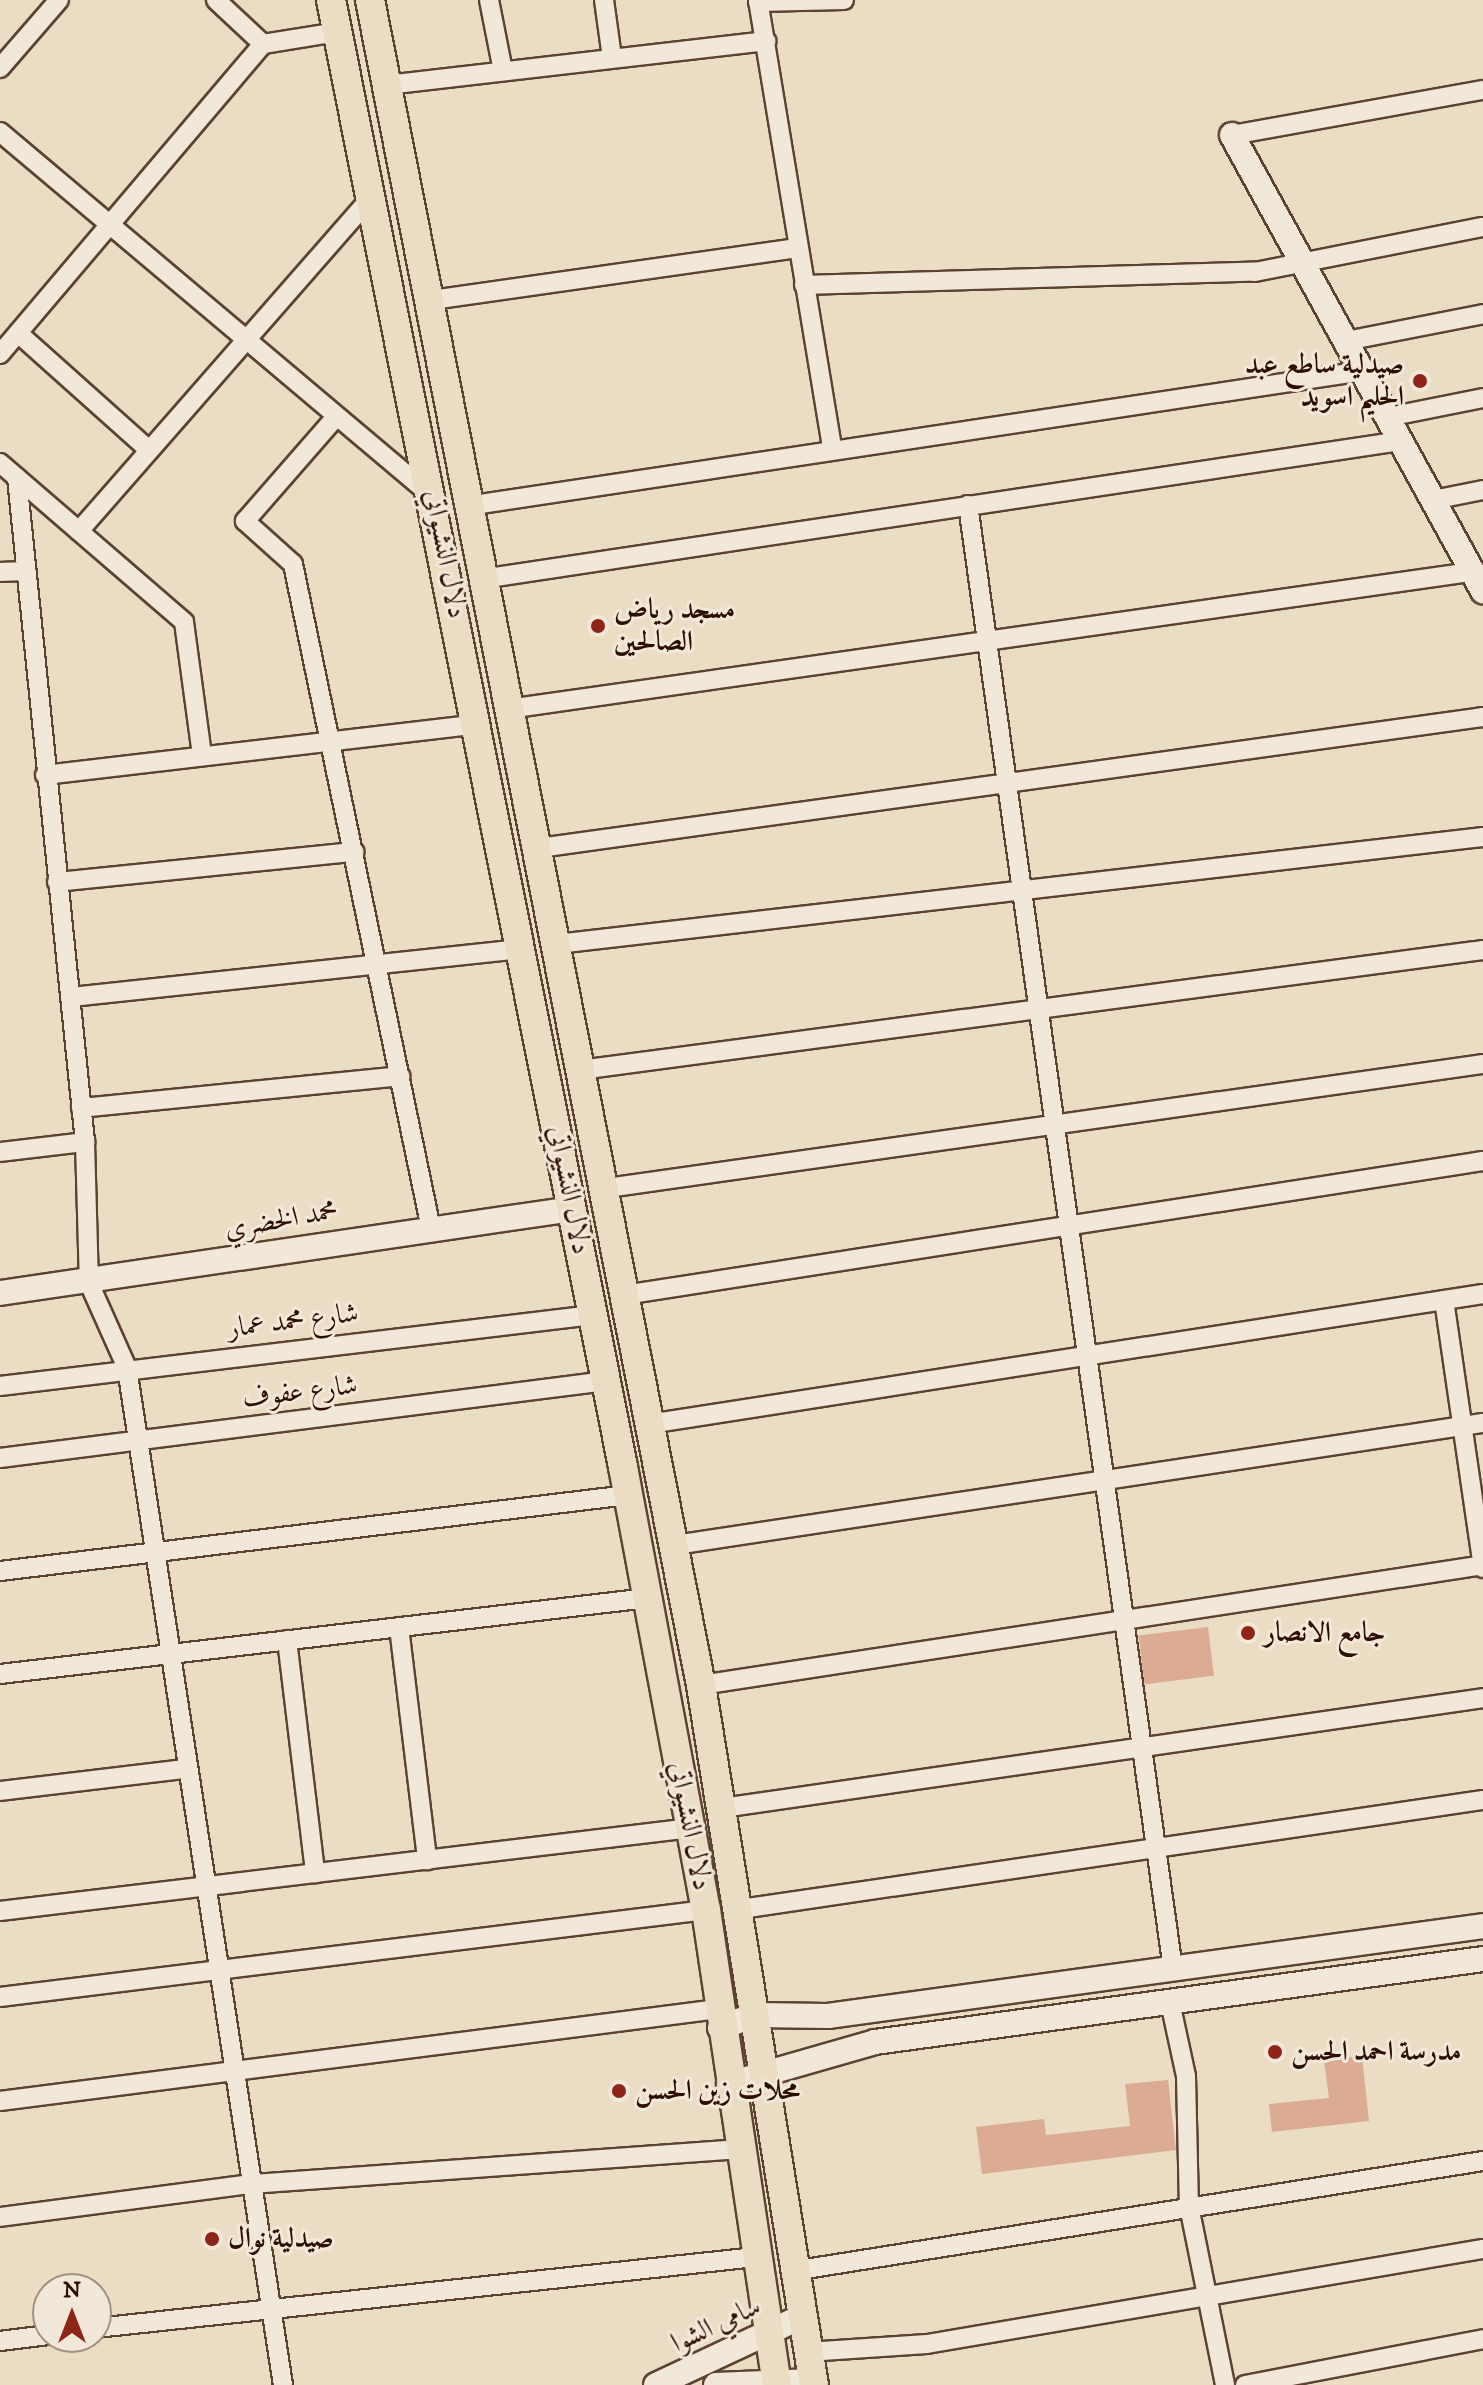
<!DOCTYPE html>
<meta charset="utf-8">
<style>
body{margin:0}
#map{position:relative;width:1483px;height:2385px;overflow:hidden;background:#ebdcc4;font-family:"IM FELL DW Pica",Amiri,serif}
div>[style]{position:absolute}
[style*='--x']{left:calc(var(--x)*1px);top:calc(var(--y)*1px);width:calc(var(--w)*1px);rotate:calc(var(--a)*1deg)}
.building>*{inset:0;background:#dcab93;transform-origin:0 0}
.roads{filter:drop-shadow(2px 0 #5c4231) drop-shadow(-2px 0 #5c4231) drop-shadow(0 2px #5c4231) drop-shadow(0 -2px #5c4231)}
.street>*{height:18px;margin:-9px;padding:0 9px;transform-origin:9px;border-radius:9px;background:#f2e8d9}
.secondary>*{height:24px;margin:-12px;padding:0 12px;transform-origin:12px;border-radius:12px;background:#f2e8d9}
.primary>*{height:28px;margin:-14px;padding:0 14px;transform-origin:14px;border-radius:14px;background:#ebdcc4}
.dots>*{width:22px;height:22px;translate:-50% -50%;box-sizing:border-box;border:4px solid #f2e8d9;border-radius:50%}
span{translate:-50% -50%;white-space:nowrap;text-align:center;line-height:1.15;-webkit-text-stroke:6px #f2e8d9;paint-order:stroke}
.poi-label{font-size:28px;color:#2d0f00;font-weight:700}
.right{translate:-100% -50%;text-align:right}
.left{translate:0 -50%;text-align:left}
.street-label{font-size:28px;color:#2d0f00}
.north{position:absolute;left:32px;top:2273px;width:80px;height:80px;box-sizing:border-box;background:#f2e8d9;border:2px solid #a39182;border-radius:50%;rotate:0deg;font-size:22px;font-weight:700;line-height:32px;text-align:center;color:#2d0f00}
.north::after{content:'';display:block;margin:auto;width:28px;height:36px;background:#8f2418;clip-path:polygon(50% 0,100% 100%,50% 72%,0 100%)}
</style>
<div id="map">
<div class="building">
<i style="left:1208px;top:1627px;width:49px;height:70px;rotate:83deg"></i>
<i style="clip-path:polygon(1362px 2056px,1369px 2121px,1272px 2132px,1269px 2104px,1329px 2098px,1324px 2060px)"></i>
<i style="clip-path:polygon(1168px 2080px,1176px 2150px,982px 2174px,976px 2127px,1044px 2119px,1046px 2135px,1130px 2126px,1125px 2084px)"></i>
</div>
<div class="roads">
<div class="street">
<i style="--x:216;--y:0;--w:64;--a:43.1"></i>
<i style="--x:489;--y:0;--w:72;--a:78.8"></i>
<i style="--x:604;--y:0;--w:59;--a:82.1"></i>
<i style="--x:758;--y:0;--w:455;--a:80.6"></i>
<i style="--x:758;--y:2;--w:86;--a:-1.3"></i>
<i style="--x:0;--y:68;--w:90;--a:-49.1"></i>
<i style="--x:387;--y:85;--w:382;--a:-6.6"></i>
<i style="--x:0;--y:132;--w:565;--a:40.12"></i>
<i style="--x:1232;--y:135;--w:255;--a:-10.2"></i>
<i style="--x:804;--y:285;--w:451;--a:-1.7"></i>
<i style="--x:1255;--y:272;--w:232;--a:-11.2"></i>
<i style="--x:425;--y:301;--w:376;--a:-8.1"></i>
<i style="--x:18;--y:333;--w:176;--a:41.8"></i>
<i style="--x:1346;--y:341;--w:140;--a:-11.1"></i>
<i style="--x:0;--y:354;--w:407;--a:-49.7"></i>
<i style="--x:263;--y:44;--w:76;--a:-9.1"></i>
<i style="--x:1388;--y:417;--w:97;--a:-11.3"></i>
<i style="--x:335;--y:418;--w:137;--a:131.1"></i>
<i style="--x:245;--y:521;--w:64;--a:41.9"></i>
<i style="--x:293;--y:564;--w:674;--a:78.27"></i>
<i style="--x:0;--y:463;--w:243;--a:40.8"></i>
<i style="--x:184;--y:622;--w:135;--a:82.3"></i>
<i style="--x:17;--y:478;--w:667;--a:84.15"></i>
<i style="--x:85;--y:1142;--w:141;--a:88.4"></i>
<i style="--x:89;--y:1283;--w:93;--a:65.9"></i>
<i style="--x:127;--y:1368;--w:1029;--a:81.28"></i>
<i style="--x:1433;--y:500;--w:51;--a:-11.3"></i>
<i style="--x:968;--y:505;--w:1478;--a:82.03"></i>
<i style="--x:467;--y:506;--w:906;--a:-8.57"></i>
<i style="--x:79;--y:531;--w:445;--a:-48.8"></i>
<i style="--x:0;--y:572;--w:24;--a:-2"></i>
<i style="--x:482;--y:579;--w:928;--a:-8.55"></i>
<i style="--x:508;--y:709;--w:973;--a:-8.1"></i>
<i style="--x:45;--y:775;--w:437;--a:-6.7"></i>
<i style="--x:539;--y:848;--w:953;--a:-7.9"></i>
<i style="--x:57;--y:882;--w:299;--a:-5.8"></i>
<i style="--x:557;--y:944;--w:932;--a:-6.59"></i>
<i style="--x:71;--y:997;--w:455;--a:-6.1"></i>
<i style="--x:580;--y:1070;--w:911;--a:-7.57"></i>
<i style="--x:81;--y:1108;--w:321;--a:-5.7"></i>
<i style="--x:0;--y:1152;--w:86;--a:-6.7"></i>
<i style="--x:600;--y:1189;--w:892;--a:-8.06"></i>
<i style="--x:624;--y:1295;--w:869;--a:-8.87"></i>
<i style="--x:1444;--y:1300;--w:271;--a:81.7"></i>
<i style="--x:0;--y:1386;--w:597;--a:-6.83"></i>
<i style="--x:649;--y:1424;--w:844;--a:-8.86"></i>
<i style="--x:0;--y:1458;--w:611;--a:-7.24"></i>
<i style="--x:675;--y:1545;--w:817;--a:-8.59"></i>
<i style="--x:0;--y:1571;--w:633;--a:-6.9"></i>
<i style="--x:399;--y:1627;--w:235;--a:83.1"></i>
<i style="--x:287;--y:1640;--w:235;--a:83.1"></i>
<i style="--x:0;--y:1674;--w:652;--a:-6.69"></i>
<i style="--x:701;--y:1685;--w:791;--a:-8.72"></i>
<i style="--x:0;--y:1791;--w:186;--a:-6.8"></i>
<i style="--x:722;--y:1808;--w:769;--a:-8.22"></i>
<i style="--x:741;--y:1909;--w:750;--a:-8.36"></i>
<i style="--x:0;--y:1911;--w:696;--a:-6.85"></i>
<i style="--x:0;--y:1997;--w:711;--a:-7.03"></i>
<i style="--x:1170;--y:2002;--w:76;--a:77.8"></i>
<i style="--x:1186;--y:2076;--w:130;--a:88.7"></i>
<i style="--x:1189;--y:2206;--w:183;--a:78.6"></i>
<i style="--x:0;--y:2101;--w:724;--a:-7.3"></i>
<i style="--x:0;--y:2217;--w:254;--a:-7.5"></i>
<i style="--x:252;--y:2184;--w:488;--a:-4.1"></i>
<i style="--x:793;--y:2271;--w:699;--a:-9.06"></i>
<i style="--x:96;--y:2328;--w:664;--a:-6.14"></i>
<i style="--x:0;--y:2341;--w:48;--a:-7.1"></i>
<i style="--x:807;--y:2352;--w:120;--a:-3.8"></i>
<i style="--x:927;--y:2344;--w:564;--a:-9.7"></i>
<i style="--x:1245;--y:2385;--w:242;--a:-10.9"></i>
</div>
<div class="secondary">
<i style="--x:1232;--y:135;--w:521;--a:61.17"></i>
<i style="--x:0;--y:1293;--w:578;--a:-8.35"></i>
<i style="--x:720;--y:2028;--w:36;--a:-21"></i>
<i style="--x:754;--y:2015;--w:74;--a:0.8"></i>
<i style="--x:828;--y:2016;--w:661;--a:-7.82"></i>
<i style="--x:729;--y:2084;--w:152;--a:-16"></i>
<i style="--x:875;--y:2042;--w:614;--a:-7.77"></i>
<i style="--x:656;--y:2385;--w:160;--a:-25.1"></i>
<i style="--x:716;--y:2385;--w:97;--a:-2.4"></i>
</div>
<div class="primary">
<i style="--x:331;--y:0;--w:1496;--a:78.74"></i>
<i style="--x:623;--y:1467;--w:451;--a:79.4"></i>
<i style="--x:706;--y:1910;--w:480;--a:81.5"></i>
<i style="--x:370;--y:0;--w:1717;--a:78.89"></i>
<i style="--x:701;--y:1685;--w:709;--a:80.83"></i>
</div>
</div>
<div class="dots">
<i style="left:1420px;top:381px;background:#8f2418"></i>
<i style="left:598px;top:626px;background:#8f2418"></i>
<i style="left:1248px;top:1633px;background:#8f2418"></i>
<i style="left:1275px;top:2052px;background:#8f2418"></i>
<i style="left:619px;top:2091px;background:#8f2418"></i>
<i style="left:212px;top:2239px;background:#8f2418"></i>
</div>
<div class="poi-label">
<span class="right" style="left:1404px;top:381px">صيدلية ساطع عبد<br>الحليم اسويد</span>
<span class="left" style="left:614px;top:626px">مسجد رياض<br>الصالحين</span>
<span class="left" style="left:1264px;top:1633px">جامع الانصار</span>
<span class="left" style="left:1291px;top:2052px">مدرسة احمد الحسن</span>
<span class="left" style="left:635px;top:2091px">محلات زين الحسن</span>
<span class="left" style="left:228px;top:2239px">صيدلية نوال</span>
</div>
<div class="street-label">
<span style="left:445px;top:554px;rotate:79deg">دلال النشيواتي</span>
<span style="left:569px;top:1190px;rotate:79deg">دلال النشيواتي</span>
<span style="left:281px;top:1220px;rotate:-10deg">محمد الخضري</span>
<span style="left:293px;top:1321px;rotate:-7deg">شارع محمد عمار</span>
<span style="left:300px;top:1392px;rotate:-7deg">شارع عفوف</span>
<span style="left:690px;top:1826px;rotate:79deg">دلال النشيواتي</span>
<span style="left:716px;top:2325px;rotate:-25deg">سامي الشوا</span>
</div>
<div class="north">N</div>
</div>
